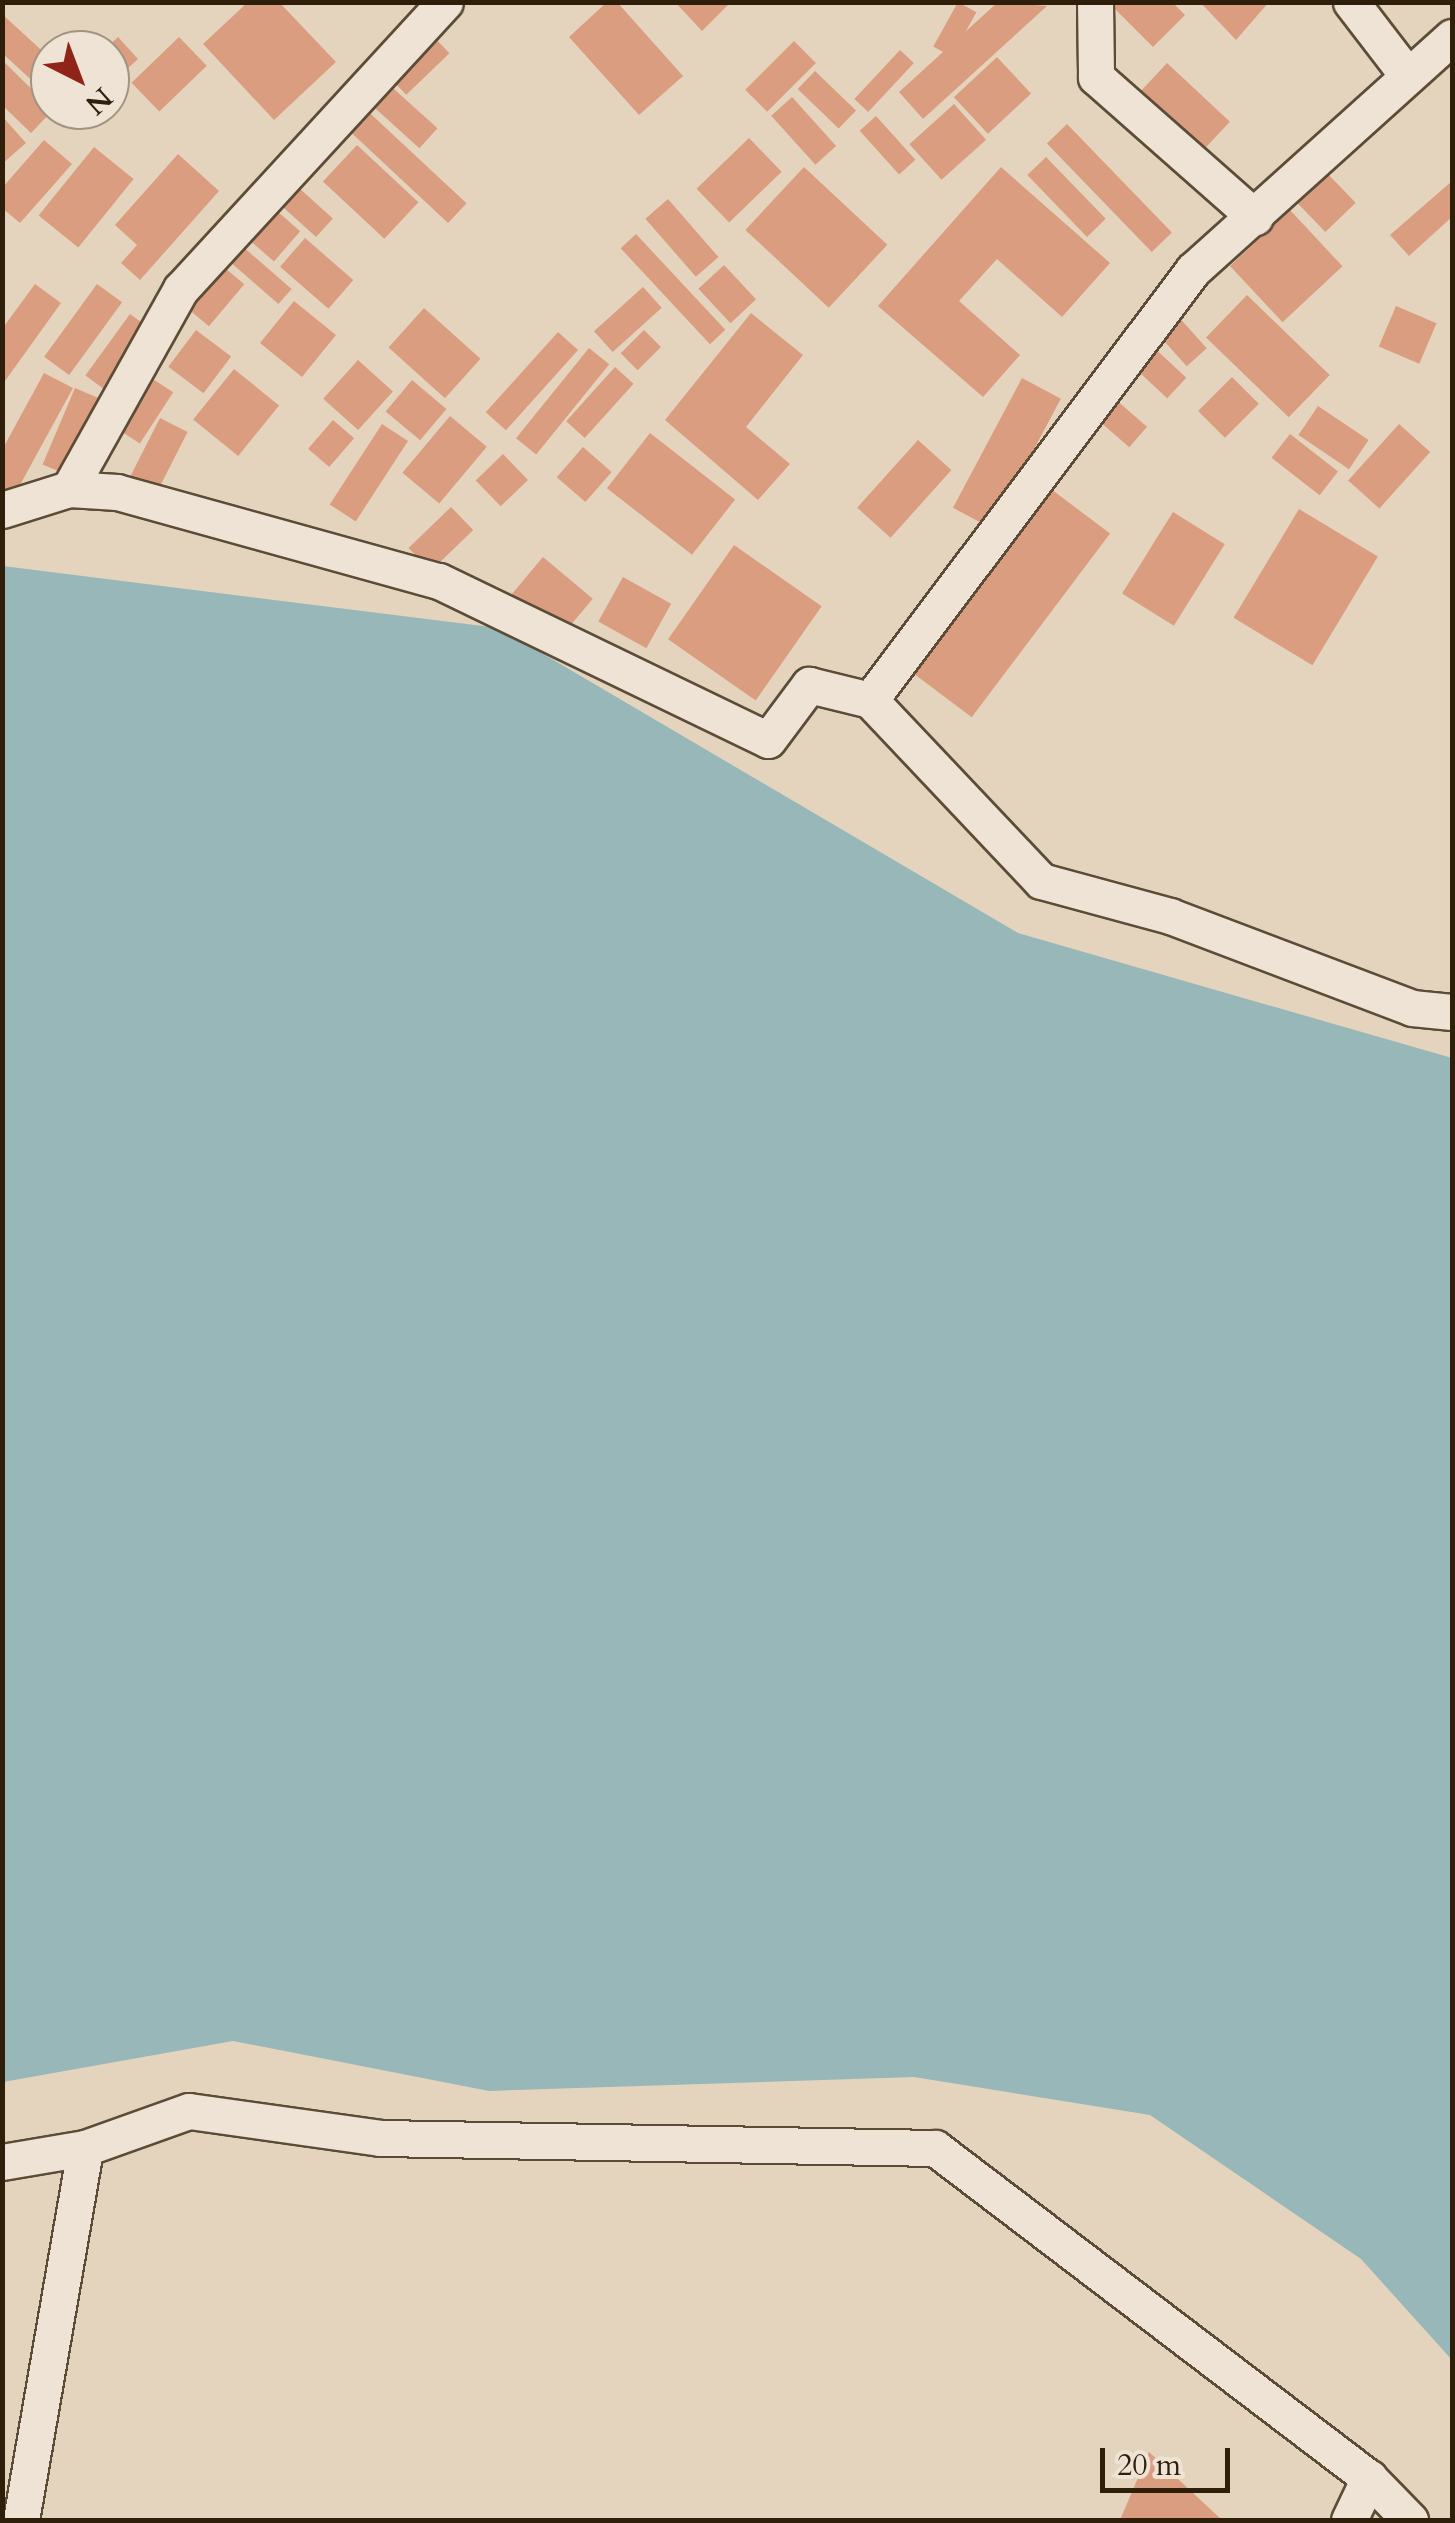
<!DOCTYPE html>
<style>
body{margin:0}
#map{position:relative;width:1455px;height:2523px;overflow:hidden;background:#e5d4bd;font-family:Cardo,serif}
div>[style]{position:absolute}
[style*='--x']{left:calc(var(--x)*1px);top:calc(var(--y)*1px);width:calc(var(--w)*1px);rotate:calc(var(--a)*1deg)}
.water>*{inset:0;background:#98b7b9}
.building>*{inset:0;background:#db9d7f;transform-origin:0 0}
.roads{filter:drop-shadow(2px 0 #5c4c37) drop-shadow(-2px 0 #5c4c37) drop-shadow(0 2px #5c4c37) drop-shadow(0 -2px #5c4c37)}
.minor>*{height:35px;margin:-17.5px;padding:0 17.5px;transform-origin:17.5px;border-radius:17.5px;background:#eee3d4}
span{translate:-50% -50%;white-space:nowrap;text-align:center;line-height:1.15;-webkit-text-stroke:8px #eee3d4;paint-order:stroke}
.frame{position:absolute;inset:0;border:5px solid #2e1e0a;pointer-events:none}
.north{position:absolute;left:30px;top:30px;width:100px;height:100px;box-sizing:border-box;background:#eee3d4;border:2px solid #a19483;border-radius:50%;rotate:138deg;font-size:28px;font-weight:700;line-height:40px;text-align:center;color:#2e1e0a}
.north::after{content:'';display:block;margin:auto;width:35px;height:45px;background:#8f2418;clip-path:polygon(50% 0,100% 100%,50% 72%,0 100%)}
.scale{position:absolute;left:1100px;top:2448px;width:130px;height:45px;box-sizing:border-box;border:5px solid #2e1e0a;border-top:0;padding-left:12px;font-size:30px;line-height:35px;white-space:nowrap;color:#2e1e0a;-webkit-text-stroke:8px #eee3d4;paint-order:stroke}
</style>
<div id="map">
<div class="water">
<i style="clip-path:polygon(3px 566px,499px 628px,1018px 933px,1452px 1058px,1452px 2360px,1361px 2259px,1150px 2115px,914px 2077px,489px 2091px,233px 2041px,3px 2082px)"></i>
</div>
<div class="building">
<i style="clip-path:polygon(248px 2px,279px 2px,336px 62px,274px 120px,203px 44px)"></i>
<i style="clip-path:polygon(607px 2px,617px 2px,683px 76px,639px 115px,569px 37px)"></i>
<i style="clip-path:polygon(675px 2px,731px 2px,702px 31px)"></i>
<i style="left:958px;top:2px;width:21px;height:51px;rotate:29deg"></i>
<i style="clip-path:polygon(998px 2px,1047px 6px,923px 119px,899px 92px)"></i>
<i style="clip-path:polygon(1108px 2px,1172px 2px,1185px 15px,1153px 47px)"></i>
<i style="clip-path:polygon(1200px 2px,1269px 2px,1236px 40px)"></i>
<i style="clip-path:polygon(2px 14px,50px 58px,38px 86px,2px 53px)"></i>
<i style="left:430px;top:33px;width:28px;height:60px;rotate:46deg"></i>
<i style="clip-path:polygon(118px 37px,138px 59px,110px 85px,104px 50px)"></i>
<i style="left:179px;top:37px;width:40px;height:66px;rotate:46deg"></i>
<i style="left:794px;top:41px;width:31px;height:69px;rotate:45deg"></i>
<i style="left:900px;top:50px;width:19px;height:67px;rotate:43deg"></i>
<i style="left:997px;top:57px;width:50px;height:59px;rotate:47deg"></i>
<i style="clip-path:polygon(2px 60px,53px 110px,31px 133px,2px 105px)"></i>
<i style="left:1167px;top:63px;width:86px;height:43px;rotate:43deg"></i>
<i style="left:815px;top:71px;width:57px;height:25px;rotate:44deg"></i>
<i style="left:384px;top:80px;width:72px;height:27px;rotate:42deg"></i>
<i style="left:792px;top:97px;width:66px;height:28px;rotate:48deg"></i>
<i style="left:359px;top:103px;width:147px;height:27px;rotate:43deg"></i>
<i style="left:954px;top:104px;width:48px;height:60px;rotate:48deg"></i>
<i style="clip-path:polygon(2px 116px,26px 143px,2px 164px)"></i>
<i style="left:876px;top:116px;width:59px;height:22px;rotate:48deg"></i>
<i style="left:1067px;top:124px;width:151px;height:28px;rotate:46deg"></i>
<i style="left:749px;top:138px;width:47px;height:73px;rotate:46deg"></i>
<i style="clip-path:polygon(44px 140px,72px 164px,20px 223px,2px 208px,2px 188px)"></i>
<i style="left:357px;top:145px;width:84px;height:50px;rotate:43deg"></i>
<i style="left:94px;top:147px;width:51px;height:88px;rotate:39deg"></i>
<i style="clip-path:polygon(178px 154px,219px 191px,140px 280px,121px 263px,137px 245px,115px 225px)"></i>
<i style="left:1046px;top:157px;width:86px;height:26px;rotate:46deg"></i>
<i style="left:804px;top:167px;width:114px;height:86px;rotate:43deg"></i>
<i style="clip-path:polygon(1001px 167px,1110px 263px,1062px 317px,997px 259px,959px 301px,1020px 355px,983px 397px,878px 306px)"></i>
<i style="left:1323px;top:169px;width:47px;height:42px;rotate:46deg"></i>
<i style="left:289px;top:179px;width:59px;height:25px;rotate:42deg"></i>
<i style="clip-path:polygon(1452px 181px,1452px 217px,1409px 256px,1390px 235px)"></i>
<i style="left:668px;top:199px;width:77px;height:30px;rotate:49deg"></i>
<i style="left:270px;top:205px;width:40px;height:40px;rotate:41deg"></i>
<i style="left:1290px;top:210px;width:77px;height:82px;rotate:47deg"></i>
<i style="left:636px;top:234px;width:131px;height:21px;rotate:47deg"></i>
<i style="left:305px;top:238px;width:64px;height:38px;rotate:41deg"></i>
<i style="left:241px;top:245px;width:67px;height:20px;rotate:41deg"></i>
<i style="left:219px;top:263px;width:33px;height:55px;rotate:40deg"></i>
<i style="left:724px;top:265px;width:47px;height:35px;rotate:47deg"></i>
<i style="clip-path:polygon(35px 284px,61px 303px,5px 381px,2px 329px)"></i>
<i style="left:97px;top:284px;width:31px;height:90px;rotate:36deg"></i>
<i style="left:643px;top:287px;width:28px;height:66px;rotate:48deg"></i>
<i style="left:1247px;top:295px;width:115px;height:59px;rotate:44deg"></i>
<i style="left:294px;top:301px;width:54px;height:54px;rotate:39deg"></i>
<i style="left:1396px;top:306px;width:44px;height:44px;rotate:23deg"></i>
<i style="left:424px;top:308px;width:76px;height:53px;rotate:42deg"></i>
<i style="clip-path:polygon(751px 313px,803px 355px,746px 427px,790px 464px,758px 500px,665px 420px)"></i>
<i style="left:130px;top:314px;width:31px;height:76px;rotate:36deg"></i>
<i style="left:1176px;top:314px;width:46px;height:27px;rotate:48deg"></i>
<i style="left:196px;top:330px;width:44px;height:46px;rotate:37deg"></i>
<i style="left:644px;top:330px;width:24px;height:33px;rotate:45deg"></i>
<i style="left:558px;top:332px;width:27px;height:108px;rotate:42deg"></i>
<i style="left:1149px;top:343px;width:51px;height:28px;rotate:43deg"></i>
<i style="left:589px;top:348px;width:26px;height:116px;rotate:39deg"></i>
<i style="left:358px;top:360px;width:47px;height:52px;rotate:42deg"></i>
<i style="left:615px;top:367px;width:25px;height:73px;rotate:42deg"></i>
<i style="left:234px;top:369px;width:58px;height:65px;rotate:39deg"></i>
<i style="clip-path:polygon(44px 373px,73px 388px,14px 496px,2px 490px,2px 450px)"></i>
<i style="left:148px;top:376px;width:30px;height:61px;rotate:33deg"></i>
<i style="left:1232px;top:377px;width:38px;height:48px;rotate:45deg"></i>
<i style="left:1022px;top:378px;width:44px;height:147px;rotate:28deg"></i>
<i style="left:412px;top:380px;width:45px;height:41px;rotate:40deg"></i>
<i style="left:75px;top:388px;width:28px;height:83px;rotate:23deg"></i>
<i style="left:1107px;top:392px;width:53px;height:27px;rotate:41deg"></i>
<i style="left:1318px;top:406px;width:61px;height:35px;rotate:34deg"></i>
<i style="left:450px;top:416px;width:48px;height:74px;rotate:40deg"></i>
<i style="left:160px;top:418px;width:31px;height:69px;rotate:27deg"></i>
<i style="left:333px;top:420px;width:28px;height:38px;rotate:41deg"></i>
<i style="left:382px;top:424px;width:31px;height:96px;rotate:33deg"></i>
<i style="left:1399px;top:424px;width:42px;height:76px;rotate:42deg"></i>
<i style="left:650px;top:433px;width:108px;height:70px;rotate:38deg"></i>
<i style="left:1290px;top:434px;width:61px;height:30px;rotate:38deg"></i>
<i style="left:918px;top:440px;width:45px;height:91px;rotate:42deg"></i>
<i style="left:583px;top:447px;width:38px;height:40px;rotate:41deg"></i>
<i style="left:503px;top:454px;width:36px;height:38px;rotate:46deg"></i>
<i style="left:1047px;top:486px;width:79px;height:230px;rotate:37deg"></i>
<i style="left:451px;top:507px;width:32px;height:59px;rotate:46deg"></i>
<i style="left:1299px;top:509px;width:92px;height:127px;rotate:31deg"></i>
<i style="left:1173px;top:512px;width:61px;height:96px;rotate:32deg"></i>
<i style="left:734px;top:545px;width:107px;height:115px;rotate:35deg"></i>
<i style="left:543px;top:557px;width:65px;height:50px;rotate:40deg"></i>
<i style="left:623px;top:577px;width:55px;height:51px;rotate:29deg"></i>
<i style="clip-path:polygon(1149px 2452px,1222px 2520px,1120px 2520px)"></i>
</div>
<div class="roads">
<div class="minor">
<i style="--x:1095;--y:2;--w:75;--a:89.2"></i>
<i style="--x:1096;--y:77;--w:212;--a:41.4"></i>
<i style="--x:1351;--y:2;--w:92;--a:52.5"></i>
<i style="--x:69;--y:489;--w:229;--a:-60.8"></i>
<i style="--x:181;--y:289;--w:390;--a:-47.4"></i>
<i style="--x:2;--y:510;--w:70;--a:-17.4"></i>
<i style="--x:69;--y:489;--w:48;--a:3.6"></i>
<i style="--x:117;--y:492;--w:334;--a:15.5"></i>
<i style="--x:439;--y:581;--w:365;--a:25.8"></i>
<i style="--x:768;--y:740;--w:69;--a:-53.3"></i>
<i style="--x:809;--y:685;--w:63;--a:13.8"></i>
<i style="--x:870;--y:700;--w:249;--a:46.6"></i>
<i style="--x:1041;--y:881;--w:134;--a:15.2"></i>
<i style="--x:1170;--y:916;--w:259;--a:20.8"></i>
<i style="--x:1412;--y:1008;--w:40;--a:5.7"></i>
<i style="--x:870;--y:700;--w:538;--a:-53.09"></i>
<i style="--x:1193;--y:270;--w:348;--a:-42"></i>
<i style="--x:2;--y:2162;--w:84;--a:-9.6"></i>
<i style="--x:85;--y:2148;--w:110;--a:-19.6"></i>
<i style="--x:189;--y:2111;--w:193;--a:8"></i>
<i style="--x:380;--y:2138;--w:555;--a:1.03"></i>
<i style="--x:935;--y:2148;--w:545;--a:37.25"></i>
<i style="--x:1369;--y:2478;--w:59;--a:45.7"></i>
<i style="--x:21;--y:2520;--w:377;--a:-80.2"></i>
<i style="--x:1349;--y:2520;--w:47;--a:-64.5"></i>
</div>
</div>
<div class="frame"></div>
<div class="north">N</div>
<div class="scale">20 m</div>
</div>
